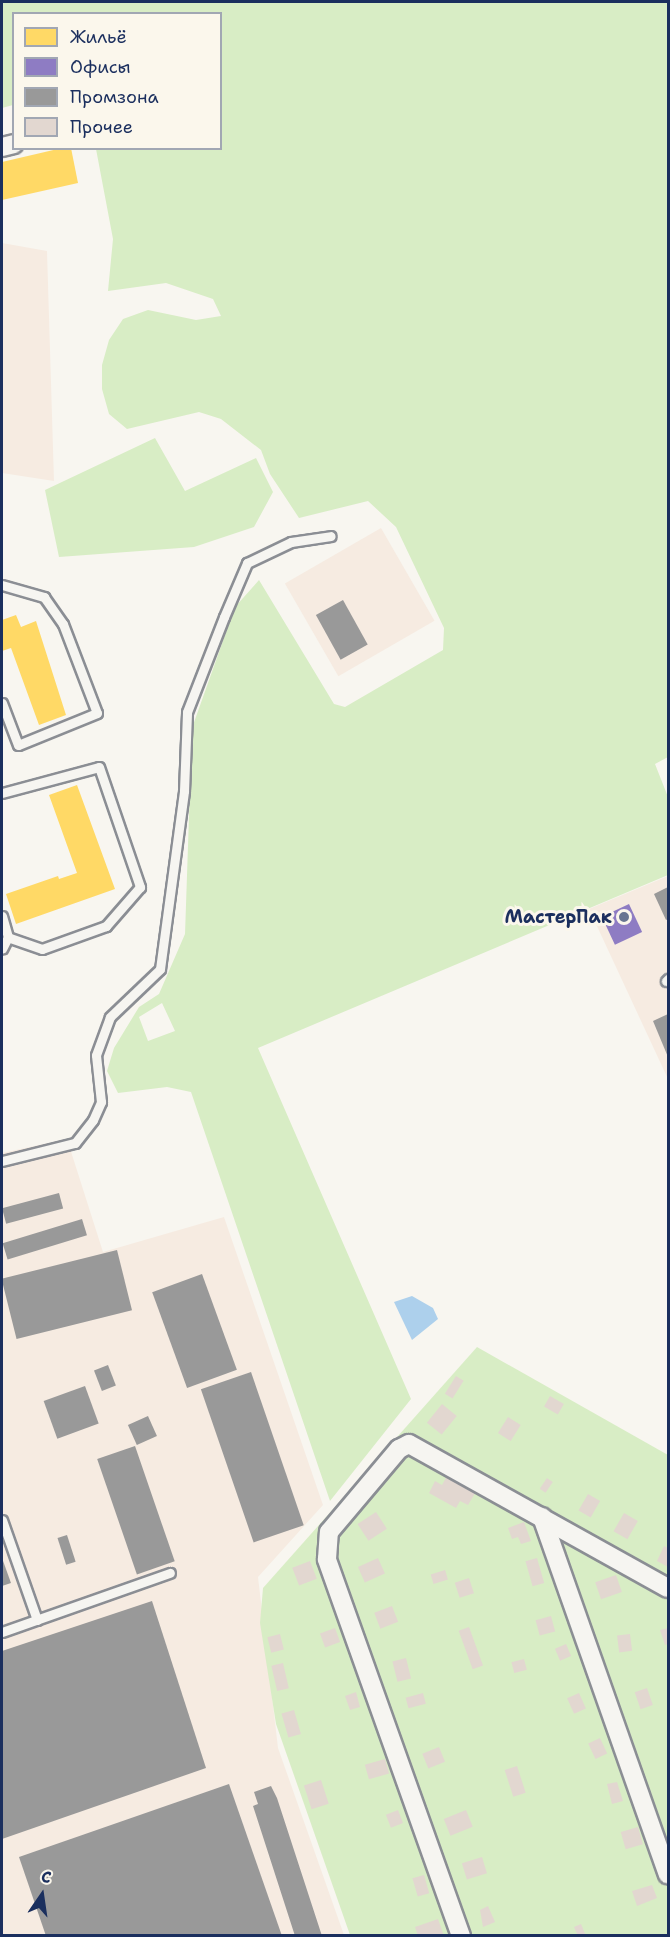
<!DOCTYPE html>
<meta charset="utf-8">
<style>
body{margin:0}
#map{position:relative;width:670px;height:1937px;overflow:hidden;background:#f8f6f0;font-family:"Shantell Sans",sans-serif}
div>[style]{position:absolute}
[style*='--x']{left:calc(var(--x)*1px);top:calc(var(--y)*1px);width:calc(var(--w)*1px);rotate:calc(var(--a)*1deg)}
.built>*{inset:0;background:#f6ebe1;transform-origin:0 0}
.green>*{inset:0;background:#d8edc5}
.water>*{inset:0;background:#add0ec}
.homes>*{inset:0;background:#ffd966}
.offices>*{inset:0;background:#8e7cc3;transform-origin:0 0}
.industry>*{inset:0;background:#999;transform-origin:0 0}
.building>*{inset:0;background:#e2d7d0;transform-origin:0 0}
.roads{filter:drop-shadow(2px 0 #8b8e94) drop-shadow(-2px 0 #8b8e94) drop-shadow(0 2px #8b8e94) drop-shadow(0 -2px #8b8e94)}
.lane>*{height:9px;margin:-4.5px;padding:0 4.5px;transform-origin:4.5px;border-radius:4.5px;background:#f6f5f1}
.street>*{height:18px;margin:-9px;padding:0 9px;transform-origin:9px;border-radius:9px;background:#f6f5f1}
.dots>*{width:16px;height:16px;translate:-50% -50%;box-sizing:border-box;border:3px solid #fbf7ec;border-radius:50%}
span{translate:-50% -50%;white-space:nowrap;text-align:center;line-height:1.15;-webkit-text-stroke:6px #fbf7ec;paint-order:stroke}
.poi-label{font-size:18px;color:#1b2f5e;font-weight:700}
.right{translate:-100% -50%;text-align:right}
.frame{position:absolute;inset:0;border:3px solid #1b2f5e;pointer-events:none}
.legend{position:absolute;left:12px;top:12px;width:210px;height:138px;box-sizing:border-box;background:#fbf7ec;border:2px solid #a1a7b3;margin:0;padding:8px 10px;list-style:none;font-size:18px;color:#1b2f5e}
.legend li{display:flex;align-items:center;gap:12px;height:30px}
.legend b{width:30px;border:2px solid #a1a7b3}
.north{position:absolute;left:12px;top:1865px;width:60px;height:60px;-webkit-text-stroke:4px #fbf7ec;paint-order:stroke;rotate:13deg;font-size:16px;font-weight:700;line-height:24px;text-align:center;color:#1b2f5e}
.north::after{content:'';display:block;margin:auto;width:21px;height:27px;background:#1b2f5e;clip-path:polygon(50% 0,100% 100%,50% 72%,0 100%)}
</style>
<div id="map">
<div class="built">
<i style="clip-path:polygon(2px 243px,47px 251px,54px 481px,2px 473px)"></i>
<i style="left:381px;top:528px;width:107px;height:111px;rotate:60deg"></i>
<i style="clip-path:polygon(668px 876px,668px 1079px,589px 909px)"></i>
<i style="clip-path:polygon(67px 1139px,103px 1252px,224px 1217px,323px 1505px,258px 1577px,278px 1748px,344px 1935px,2px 1935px,2px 1153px)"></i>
</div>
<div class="green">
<i style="clip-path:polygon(evenodd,2px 2px,668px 2px,668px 757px,655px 764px,668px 797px,668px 875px,258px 1048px,411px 1399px,330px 1501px,191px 1092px,167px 1087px,118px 1093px,107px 1071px,114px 1048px,139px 1007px,159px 994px,185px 934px,192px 728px,235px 607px,259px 580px,334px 704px,345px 707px,443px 650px,444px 628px,396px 527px,368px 501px,299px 518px,270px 474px,261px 450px,221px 419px,199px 412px,127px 429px,109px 414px,102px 389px,102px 365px,109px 340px,123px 319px,148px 310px,196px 320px,221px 316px,213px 299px,166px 283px,108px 291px,113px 239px,96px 149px,220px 148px,220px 14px,14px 14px,13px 105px,2px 108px,2px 2px,162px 1003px,175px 1031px,148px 1041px,139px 1017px,162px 1003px)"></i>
<i style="clip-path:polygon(155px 438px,185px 491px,256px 458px,273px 492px,254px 527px,194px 547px,59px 557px,45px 490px)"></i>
<i style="clip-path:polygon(477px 1347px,668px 1455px,668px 1935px,350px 1935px,276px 1724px,260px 1623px,263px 1588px)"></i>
</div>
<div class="water">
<i style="clip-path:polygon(412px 1296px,433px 1308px,438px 1319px,412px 1340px,394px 1302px)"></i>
</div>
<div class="homes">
<i style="clip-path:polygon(62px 148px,71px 148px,78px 183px,2px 200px,2px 162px)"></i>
<i style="clip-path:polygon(16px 615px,21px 627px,36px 621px,66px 715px,39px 725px,11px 648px,2px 651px,2px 620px)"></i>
<i style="clip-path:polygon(77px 785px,115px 889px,16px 924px,6px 894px,58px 876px,59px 879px,77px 873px,49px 795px)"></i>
</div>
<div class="offices">
<i style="left:629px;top:904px;width:31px;height:30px;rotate:65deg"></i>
</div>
<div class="industry">
<i style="left:343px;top:600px;width:51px;height:31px;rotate:61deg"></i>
<i style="clip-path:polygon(668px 887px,668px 919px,666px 920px,654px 894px)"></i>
<i style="clip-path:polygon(668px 1014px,668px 1057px,653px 1021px)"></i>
<i style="left:59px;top:1193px;width:16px;height:59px;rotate:75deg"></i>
<i style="left:82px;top:1219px;width:17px;height:83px;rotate:73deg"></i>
<i style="left:117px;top:1250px;width:62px;height:119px;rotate:76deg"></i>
<i style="left:202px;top:1274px;width:102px;height:53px;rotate:70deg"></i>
<i style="left:108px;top:1365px;width:22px;height:15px;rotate:69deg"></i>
<i style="left:251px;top:1372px;width:162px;height:53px;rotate:71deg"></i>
<i style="left:85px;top:1386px;width:40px;height:44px;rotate:70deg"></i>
<i style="left:148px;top:1416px;width:22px;height:22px;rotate:66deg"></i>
<i style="left:135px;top:1446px;width:122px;height:40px;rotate:71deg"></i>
<i style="left:67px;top:1535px;width:28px;height:10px;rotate:72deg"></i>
<i style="clip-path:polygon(2px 1558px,11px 1583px,2px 1586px)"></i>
<i style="clip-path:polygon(152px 1601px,206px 1768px,2px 1839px,2px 1651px)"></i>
<i style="clip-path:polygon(229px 1784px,282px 1936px,46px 1936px,19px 1857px)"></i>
<i style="clip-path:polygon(271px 1786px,277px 1798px,322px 1936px,295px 1936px,253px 1806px,258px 1804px,254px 1792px)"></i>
</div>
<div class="building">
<i style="left:456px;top:1376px;width:9px;height:21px;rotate:32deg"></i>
<i style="left:550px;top:1396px;width:16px;height:12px;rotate:30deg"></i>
<i style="left:442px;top:1404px;width:19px;height:24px;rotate:39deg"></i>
<i style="left:508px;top:1417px;width:15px;height:19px;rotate:32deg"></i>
<i style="clip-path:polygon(448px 1474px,477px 1490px,468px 1505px,460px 1501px,456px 1508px,429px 1493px,435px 1481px,442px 1485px)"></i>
<i style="left:547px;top:1478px;width:7px;height:13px;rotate:34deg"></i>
<i style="left:588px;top:1494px;width:14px;height:19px;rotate:30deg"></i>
<i style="left:376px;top:1512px;width:20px;height:22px;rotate:57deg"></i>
<i style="left:624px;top:1513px;width:16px;height:21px;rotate:30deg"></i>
<i style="clip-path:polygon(524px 1522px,531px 1541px,521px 1544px,518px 1537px,512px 1539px,508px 1528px)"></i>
<i style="clip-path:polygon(664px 1546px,668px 1548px,668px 1567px,657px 1561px)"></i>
<i style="left:378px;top:1558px;width:17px;height:22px;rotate:66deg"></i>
<i style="left:537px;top:1558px;width:26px;height:12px;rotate:74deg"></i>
<i style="left:310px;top:1561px;width:19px;height:19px;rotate:69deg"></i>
<i style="left:445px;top:1570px;width:10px;height:15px;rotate:73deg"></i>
<i style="left:616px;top:1575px;width:18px;height:22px;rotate:71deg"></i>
<i style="left:469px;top:1578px;width:16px;height:15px;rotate:72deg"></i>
<i style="left:392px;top:1606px;width:17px;height:19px;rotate:69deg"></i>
<i style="left:551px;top:1616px;width:16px;height:16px;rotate:75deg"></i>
<i style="left:469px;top:1627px;width:41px;height:11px;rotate:70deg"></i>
<i style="left:335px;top:1628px;width:15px;height:16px;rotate:70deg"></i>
<i style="clip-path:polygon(668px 1628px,668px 1644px,665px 1645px,660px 1630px)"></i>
<i style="left:280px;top:1634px;width:16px;height:13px;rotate:76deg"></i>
<i style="left:630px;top:1634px;width:17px;height:13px;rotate:83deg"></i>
<i style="left:566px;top:1644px;width:13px;height:12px;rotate:67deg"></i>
<i style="left:406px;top:1658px;width:21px;height:14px;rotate:76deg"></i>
<i style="left:524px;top:1659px;width:11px;height:13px;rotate:75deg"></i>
<i style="left:283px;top:1663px;width:26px;height:12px;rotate:77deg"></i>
<i style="left:647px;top:1688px;width:18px;height:13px;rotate:71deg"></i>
<i style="clip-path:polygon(356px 1692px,360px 1707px,350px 1710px,345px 1696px)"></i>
<i style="left:423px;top:1693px;width:11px;height:18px;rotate:75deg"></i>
<i style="left:579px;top:1693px;width:17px;height:13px;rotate:66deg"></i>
<i style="left:294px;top:1710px;width:25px;height:13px;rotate:74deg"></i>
<i style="left:600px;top:1738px;width:17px;height:13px;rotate:65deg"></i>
<i style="left:439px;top:1747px;width:16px;height:18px;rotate:68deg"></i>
<i style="left:385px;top:1759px;width:15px;height:21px;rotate:74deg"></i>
<i style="left:517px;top:1766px;width:28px;height:13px;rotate:72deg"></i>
<i style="left:321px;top:1780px;width:25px;height:18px;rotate:72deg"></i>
<i style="clip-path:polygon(617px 1782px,623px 1801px,612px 1804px,607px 1784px)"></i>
<i style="left:398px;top:1810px;width:14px;height:13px;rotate:69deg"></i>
<i style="left:466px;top:1810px;width:18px;height:24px;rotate:68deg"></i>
<i style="left:638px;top:1827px;width:18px;height:18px;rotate:74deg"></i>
<i style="left:482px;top:1857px;width:17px;height:21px;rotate:73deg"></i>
<i style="left:424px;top:1875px;width:19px;height:12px;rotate:74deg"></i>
<i style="clip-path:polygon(652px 1885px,657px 1898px,637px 1906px,632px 1891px)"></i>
<i style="clip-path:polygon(488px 1906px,495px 1922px,483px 1927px,480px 1910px)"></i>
<i style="clip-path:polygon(438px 1919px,444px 1936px,418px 1936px,415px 1927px)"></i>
<i style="clip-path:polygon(581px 1924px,586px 1936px,578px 1936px,574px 1927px)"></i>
</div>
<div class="roads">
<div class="lane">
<i style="--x:2;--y:585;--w:44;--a:15.9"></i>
<i style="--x:44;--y:597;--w:33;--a:55"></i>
<i style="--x:63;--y:624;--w:95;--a:69.1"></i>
<i style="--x:97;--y:713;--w:85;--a:157.9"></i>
<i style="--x:18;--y:745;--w:45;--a:-110.9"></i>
<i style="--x:2;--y:793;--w:100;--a:-15"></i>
<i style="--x:99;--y:767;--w:127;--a:71.1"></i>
<i style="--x:140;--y:887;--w:52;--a:131.1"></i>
<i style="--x:106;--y:926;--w:68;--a:160.2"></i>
<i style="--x:42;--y:949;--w:36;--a:-161"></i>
<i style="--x:8;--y:937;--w:13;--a:117"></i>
<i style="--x:2;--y:916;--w:22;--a:74"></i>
<i style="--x:666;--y:981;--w:3;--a:-45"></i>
<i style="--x:2;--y:1161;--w:75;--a:-13.9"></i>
<i style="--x:75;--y:1143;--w:29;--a:-52"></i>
<i style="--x:93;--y:1120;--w:20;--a:-66"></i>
<i style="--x:101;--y:1102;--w:47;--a:-96.1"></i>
<i style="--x:96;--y:1055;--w:40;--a:-69.8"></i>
<i style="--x:110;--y:1017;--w:69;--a:-43.8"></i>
<i style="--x:160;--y:969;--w:180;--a:-82.3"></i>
<i style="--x:184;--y:791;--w:79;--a:-87.8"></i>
<i style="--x:187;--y:712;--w:102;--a:-68.7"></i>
<i style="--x:224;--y:617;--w:59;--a:-66.9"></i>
<i style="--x:247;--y:563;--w:49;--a:-25.5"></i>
<i style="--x:291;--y:542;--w:40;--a:-8.5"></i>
<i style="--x:2;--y:1520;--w:106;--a:70.7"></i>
<i style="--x:2;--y:1632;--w:178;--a:-19.4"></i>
</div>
<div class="street">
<i style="--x:2;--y:147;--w:12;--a:-14"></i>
<i style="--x:542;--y:1517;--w:379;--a:70.6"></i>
<i style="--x:461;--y:1936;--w:400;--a:-109.6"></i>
<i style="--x:327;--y:1559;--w:27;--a:-86"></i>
<i style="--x:329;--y:1532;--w:109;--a:-49.9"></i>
<i style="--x:399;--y:1449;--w:11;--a:-27"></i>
<i style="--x:409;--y:1444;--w:296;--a:29.1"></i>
</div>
</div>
<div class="dots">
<i style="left:624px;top:917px;background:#687591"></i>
</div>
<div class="poi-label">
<span class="right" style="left:612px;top:917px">МастерПак</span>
</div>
<div class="frame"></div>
<ul class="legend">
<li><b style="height:16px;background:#ffd966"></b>Жильё</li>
<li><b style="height:16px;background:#8e7cc3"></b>Офисы</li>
<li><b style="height:16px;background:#999"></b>Промзона</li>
<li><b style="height:16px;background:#e2d7d0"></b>Прочее</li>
</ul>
<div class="north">С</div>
</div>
